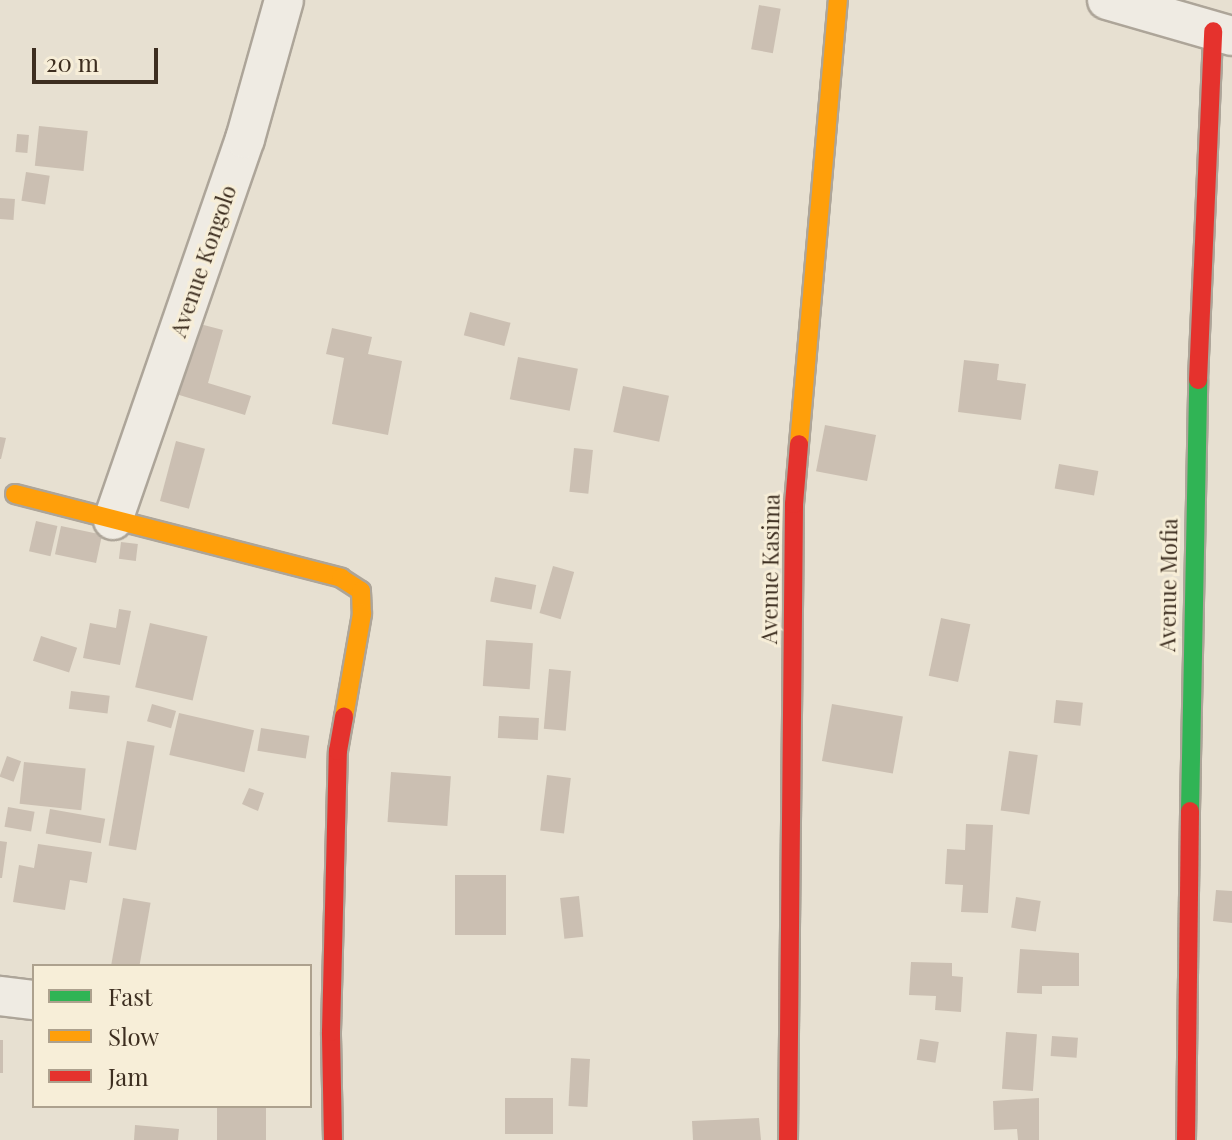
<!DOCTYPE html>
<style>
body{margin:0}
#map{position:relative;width:1232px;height:1140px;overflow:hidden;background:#e7e0d1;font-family:"Playfair Display",serif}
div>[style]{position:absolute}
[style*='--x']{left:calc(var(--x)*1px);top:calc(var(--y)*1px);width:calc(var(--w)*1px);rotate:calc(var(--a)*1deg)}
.building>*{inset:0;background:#cbbfb2;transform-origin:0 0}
.roads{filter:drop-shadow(2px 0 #ada599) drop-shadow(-2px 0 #ada599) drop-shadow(0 2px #ada599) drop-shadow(0 -2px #ada599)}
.street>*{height:38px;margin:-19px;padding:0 19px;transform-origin:19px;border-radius:19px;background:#efebe3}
.fast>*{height:18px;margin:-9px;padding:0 9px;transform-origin:9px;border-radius:9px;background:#30b455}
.slow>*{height:18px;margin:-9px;padding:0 9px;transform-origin:9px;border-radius:9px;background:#ff9f0a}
.jam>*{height:18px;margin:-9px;padding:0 9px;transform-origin:9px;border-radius:9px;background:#e5322d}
span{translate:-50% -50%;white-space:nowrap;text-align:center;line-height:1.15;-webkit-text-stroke:6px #f7eed8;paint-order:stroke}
.street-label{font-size:22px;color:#3d2e20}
.legend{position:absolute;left:32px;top:964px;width:280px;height:144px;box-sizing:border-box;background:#f7eed8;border:2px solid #ada18e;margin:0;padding:10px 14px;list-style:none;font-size:24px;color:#3d2e20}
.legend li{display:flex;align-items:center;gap:16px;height:40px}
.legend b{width:40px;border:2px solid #ada18e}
.scale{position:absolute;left:32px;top:48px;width:126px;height:36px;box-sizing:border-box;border:4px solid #3d2e20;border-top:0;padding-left:10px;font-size:24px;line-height:28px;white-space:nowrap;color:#3d2e20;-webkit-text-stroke:6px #f7eed8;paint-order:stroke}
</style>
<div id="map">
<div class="building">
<i style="left:759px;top:5px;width:22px;height:45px;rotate:10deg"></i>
<i style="left:39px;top:126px;width:49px;height:40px;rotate:6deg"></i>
<i style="left:17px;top:134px;width:12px;height:18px;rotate:5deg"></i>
<i style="left:26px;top:172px;width:24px;height:29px;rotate:9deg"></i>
<i style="left:0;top:198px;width:15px;height:21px;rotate:4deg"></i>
<i style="left:470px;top:312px;width:42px;height:24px;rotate:15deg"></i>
<i style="clip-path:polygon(196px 323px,223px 330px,208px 383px,251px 396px,245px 415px,176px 394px)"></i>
<i style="clip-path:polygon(332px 328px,372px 337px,368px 354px,402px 361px,388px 435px,332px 424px,344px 358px,326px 354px)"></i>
<i style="left:518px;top:357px;width:61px;height:43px;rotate:11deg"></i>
<i style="clip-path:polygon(964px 360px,999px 364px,997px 380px,1026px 384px,1021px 420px,958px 412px)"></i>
<i style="left:623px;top:386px;width:47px;height:47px;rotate:12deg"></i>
<i style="left:825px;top:425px;width:52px;height:47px;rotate:11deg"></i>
<i style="clip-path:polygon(0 437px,6px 438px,1px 459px,0 459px)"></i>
<i style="left:176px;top:441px;width:30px;height:62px;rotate:15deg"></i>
<i style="left:574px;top:448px;width:19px;height:44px;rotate:6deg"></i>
<i style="left:1059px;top:464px;width:40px;height:25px;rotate:10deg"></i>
<i style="left:36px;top:521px;width:22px;height:31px;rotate:13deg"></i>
<i style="left:61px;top:526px;width:42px;height:29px;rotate:12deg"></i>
<i style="left:121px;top:542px;width:17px;height:17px;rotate:7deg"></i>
<i style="left:553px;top:566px;width:22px;height:49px;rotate:16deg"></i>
<i style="left:495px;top:577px;width:42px;height:25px;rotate:11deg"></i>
<i style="clip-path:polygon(119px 609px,131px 611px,120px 665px,83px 658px,90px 623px,116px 628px)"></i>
<i style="left:941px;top:618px;width:30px;height:59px;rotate:12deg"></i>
<i style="left:150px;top:623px;width:59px;height:66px;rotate:13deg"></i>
<i style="left:41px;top:636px;width:38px;height:26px;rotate:18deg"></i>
<i style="left:486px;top:640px;width:47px;height:46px;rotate:4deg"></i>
<i style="left:549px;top:669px;width:22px;height:60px;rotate:5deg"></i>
<i style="left:71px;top:691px;width:39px;height:18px;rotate:7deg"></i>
<i style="left:1056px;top:700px;width:27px;height:23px;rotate:6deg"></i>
<i style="left:152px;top:704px;width:25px;height:18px;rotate:16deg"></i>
<i style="left:832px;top:704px;width:72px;height:58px;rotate:10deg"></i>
<i style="left:179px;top:713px;width:77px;height:43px;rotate:13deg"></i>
<i style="left:499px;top:716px;width:40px;height:22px;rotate:3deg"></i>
<i style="left:261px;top:728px;width:49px;height:23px;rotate:9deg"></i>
<i style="left:127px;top:741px;width:28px;height:106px;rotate:10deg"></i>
<i style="left:1009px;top:751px;width:29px;height:60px;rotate:8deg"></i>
<i style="left:7px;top:756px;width:15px;height:22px;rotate:20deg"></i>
<i style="left:24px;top:762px;width:62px;height:42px;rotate:6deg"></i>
<i style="left:391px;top:772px;width:60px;height:50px;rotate:4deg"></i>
<i style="left:547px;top:775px;width:24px;height:56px;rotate:7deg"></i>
<i style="clip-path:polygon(249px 788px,264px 793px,258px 811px,242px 804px)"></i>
<i style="left:8px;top:807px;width:27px;height:20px;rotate:10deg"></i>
<i style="left:50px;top:809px;width:56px;height:25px;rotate:10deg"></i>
<i style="clip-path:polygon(966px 824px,993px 825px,988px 913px,961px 912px,963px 885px,945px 884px,947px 849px,965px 850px)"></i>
<i style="clip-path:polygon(0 841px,7px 842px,2px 878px,0 878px)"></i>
<i style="clip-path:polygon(38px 844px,92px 852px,87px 883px,70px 880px,65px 910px,13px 902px,19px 865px,34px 868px)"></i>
<i style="left:455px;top:875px;width:51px;height:60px"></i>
<i style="clip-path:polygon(1216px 890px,1232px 891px,1232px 923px,1213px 921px)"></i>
<i style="left:579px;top:896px;width:41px;height:19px;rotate:84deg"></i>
<i style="left:1016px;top:897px;width:25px;height:31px;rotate:9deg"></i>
<i style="left:123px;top:898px;width:28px;height:69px;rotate:10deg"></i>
<i style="clip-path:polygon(1020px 949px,1079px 953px,1079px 986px,1042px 986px,1042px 994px,1017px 993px)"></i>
<i style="clip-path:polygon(911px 962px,952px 963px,952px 976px,963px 977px,961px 1012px,935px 1010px,936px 996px,909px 995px)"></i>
<i style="left:1006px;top:1032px;width:31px;height:57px;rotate:4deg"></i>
<i style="left:1052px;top:1036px;width:26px;height:20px;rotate:4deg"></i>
<i style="left:920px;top:1039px;width:19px;height:21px;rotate:9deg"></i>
<i style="left:0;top:1040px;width:3px;height:33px"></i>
<i style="left:571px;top:1058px;width:19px;height:48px;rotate:3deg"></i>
<i style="left:505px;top:1098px;width:48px;height:36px"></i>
<i style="clip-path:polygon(1039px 1098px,1039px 1140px,1018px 1140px,1017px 1129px,994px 1130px,993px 1101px)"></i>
<i style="left:217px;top:1107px;width:49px;height:33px"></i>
<i style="clip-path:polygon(759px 1118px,761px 1140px,693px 1140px,692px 1121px)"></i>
<i style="clip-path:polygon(135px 1125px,179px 1129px,178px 1140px,134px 1140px)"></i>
</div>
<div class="roads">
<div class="street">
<i style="--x:1107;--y:0;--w:130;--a:16.1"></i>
<i style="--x:113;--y:520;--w:403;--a:-70.9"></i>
<i style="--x:245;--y:139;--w:144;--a:-74.3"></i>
<i style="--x:0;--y:996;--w:34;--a:7"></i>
</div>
<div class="fast">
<i style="--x:1190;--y:811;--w:431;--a:-88.9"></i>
</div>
<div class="slow">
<i style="--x:799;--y:444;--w:446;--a:-85"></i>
<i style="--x:15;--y:494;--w:337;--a:14.4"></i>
<i style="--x:341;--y:578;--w:24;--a:33"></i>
<i style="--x:361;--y:591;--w:23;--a:88"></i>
<i style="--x:362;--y:614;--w:105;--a:99.9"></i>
</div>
<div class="jam">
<i style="--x:1198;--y:380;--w:349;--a:-87.5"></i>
<i style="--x:333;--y:1140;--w:108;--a:-91.1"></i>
<i style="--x:331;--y:1032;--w:281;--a:-88.6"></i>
<i style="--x:338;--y:751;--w:35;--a:-80"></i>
<i style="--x:788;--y:1140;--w:636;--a:-89.46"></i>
<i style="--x:794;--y:504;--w:60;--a:-85.2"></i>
<i style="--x:1186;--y:1140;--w:329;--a:-89.3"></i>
</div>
</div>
<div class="street-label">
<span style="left:203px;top:261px;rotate:-71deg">Avenue Kongolo</span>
<span style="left:770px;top:569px;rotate:-89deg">Avenue Kasima</span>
<span style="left:1168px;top:585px;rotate:-89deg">Avenue Mofia</span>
</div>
<ul class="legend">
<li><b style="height:10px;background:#30b455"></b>Fast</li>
<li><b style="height:10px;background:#ff9f0a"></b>Slow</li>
<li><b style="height:10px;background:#e5322d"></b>Jam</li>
</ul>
<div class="scale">20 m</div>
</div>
